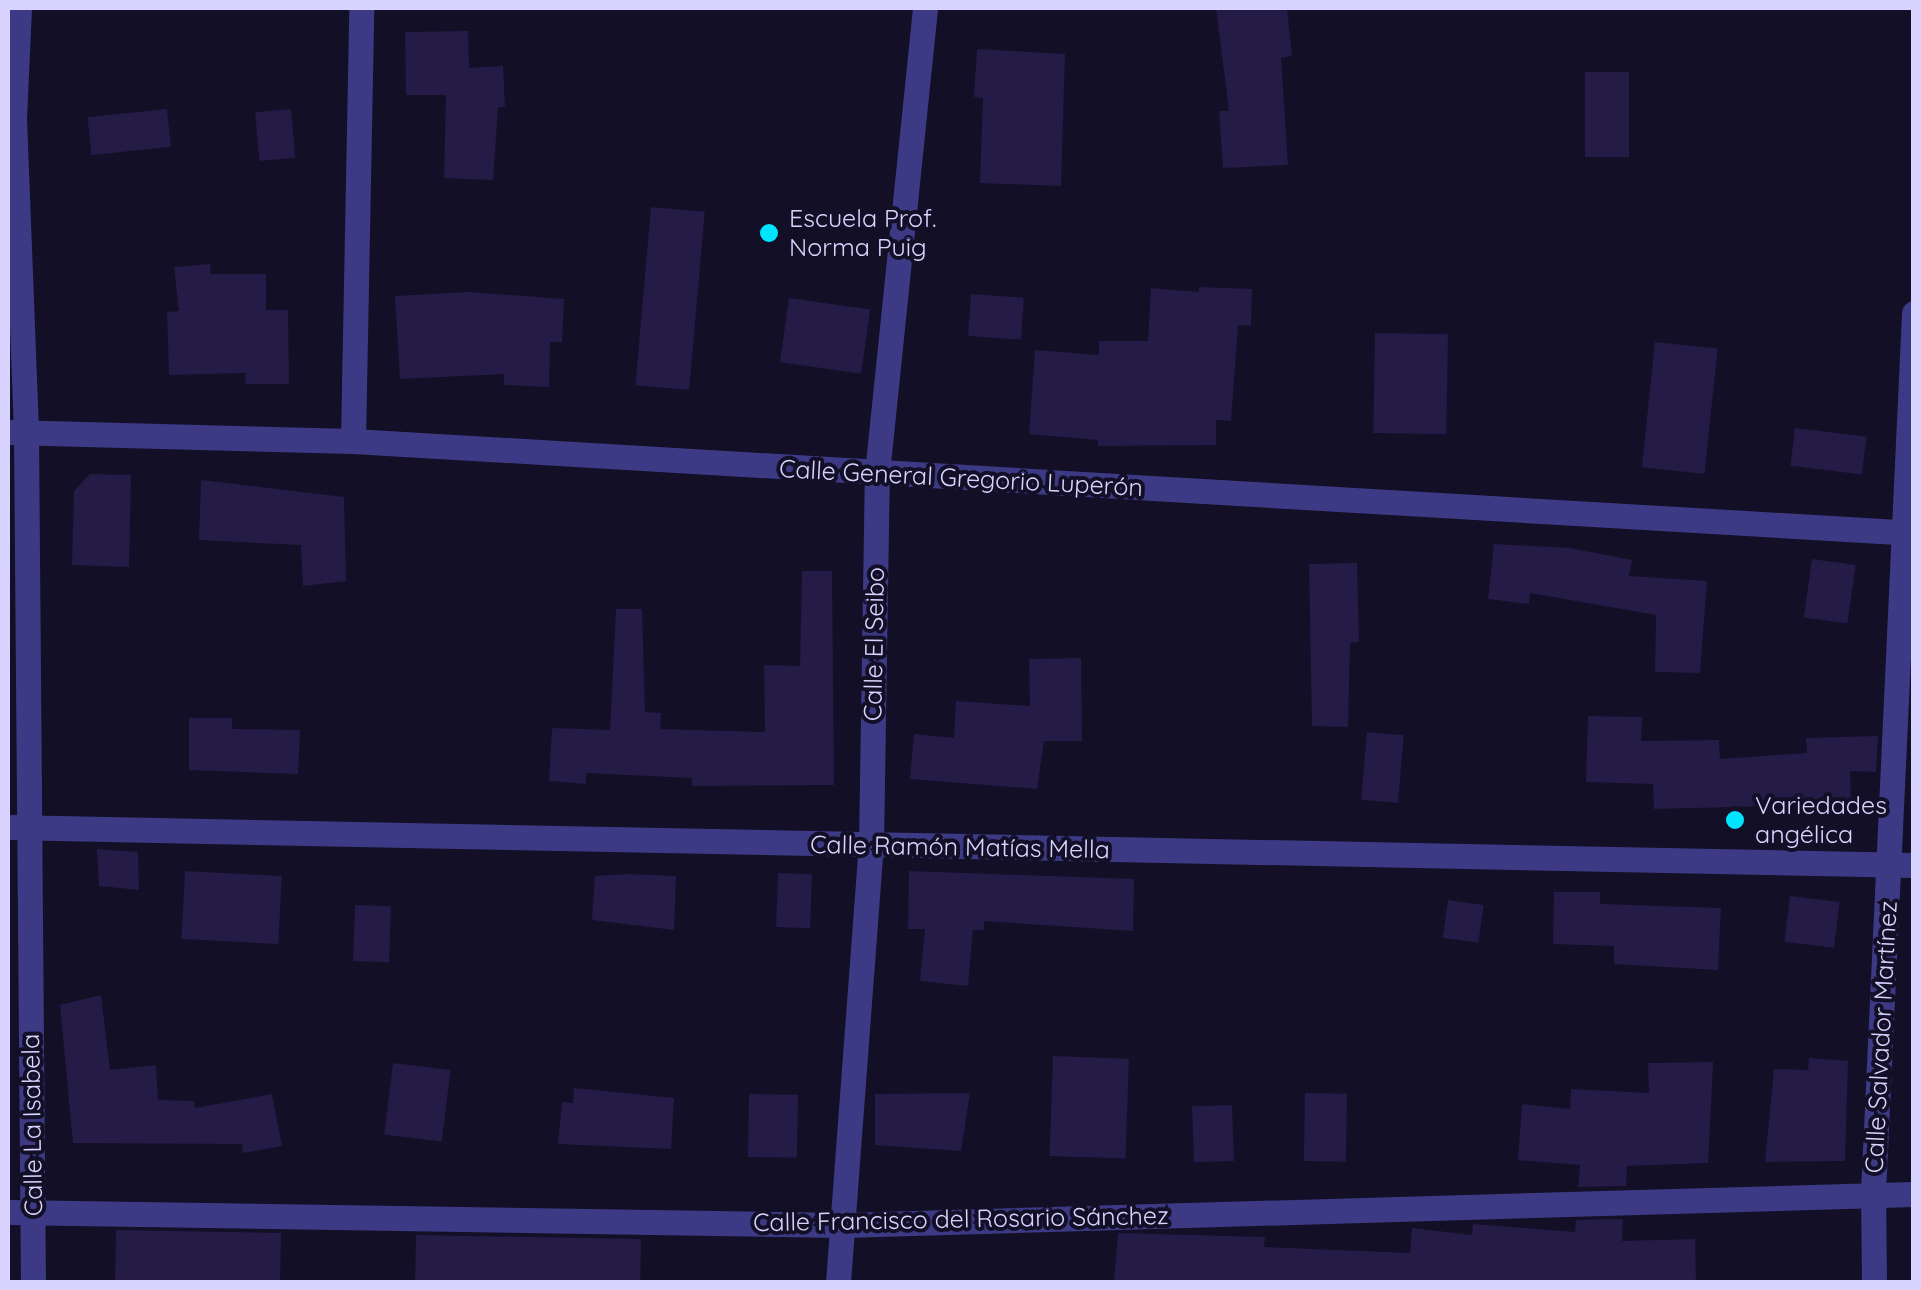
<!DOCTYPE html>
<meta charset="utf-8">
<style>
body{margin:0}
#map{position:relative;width:1921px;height:1290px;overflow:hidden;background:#130f26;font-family:Quicksand,sans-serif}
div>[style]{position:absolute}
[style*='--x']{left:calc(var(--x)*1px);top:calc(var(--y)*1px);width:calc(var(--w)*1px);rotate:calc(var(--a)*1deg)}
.building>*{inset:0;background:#241b47;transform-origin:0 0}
.minor>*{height:25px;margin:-12.5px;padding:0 12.5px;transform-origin:12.5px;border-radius:12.5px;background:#3d3a85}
.dots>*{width:28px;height:28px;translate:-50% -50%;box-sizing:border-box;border:5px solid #130f26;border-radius:50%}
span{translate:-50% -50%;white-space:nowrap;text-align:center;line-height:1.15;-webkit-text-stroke:8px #130f26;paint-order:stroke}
.poi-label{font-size:25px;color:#d9d4ff}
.left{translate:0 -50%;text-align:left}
.street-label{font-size:25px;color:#d9d4ff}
.frame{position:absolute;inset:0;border:10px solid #d9d4ff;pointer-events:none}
</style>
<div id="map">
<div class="building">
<i style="clip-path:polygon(1216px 8px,1287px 8px,1292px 56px,1281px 58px,1288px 165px,1223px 168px,1219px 111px,1229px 111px)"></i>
<i style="clip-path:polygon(468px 31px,469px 68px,503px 66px,505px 107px,498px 107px,493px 180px,444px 178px,446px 95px,406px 95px,405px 32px)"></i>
<i style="clip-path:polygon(977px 49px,1065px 54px,1061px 186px,980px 183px,983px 98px,974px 97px)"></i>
<i style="left:1585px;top:72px;width:44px;height:85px"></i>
<i style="left:167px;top:109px;width:38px;height:80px;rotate:84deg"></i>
<i style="left:291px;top:109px;width:49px;height:36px;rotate:85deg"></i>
<i style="left:651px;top:207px;width:54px;height:179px;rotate:5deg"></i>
<i style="clip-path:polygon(210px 264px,211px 274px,266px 274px,266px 310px,288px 310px,289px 384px,245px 384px,246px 373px,169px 375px,167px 312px,179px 311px,174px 267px)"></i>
<i style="clip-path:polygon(1199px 287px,1252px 289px,1251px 326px,1238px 325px,1231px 421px,1216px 420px,1216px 445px,1098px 446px,1098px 440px,1029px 434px,1035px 350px,1099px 355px,1099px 341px,1148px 341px,1151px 288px,1199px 292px)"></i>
<i style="clip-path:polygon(469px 292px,564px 299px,562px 342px,550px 342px,549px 387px,504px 385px,504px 374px,400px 379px,395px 296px)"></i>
<i style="left:971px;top:294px;width:53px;height:42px;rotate:4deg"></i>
<i style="left:789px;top:298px;width:82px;height:65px;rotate:8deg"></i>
<i style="left:1375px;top:333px;width:73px;height:100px;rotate:1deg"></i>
<i style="left:1655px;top:342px;width:63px;height:126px;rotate:6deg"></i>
<i style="left:1795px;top:428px;width:72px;height:38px;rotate:7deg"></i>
<i style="clip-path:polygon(90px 474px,131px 475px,129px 567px,72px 565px,74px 491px)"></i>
<i style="clip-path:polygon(201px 480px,344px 497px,346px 581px,303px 586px,301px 545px,199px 540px)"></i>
<i style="clip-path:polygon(1494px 544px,1570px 548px,1632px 560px,1629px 576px,1707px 581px,1700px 673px,1655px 672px,1656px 615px,1530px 593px,1529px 604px,1488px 599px)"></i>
<i style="left:1812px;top:559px;width:44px;height:59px;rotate:8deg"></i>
<i style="clip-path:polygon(1357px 563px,1359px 642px,1350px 643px,1348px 727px,1312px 726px,1309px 564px)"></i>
<i style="clip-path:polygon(802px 571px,832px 571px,834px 785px,692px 786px,692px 778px,586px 773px,586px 784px,549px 781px,552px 728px,610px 730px,616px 609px,642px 609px,645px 712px,661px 713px,660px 729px,765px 732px,764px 665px,800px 666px)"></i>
<i style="clip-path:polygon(1081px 658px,1082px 741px,1044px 741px,1037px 789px,910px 779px,914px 734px,954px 738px,956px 701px,1030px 706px,1029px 659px)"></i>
<i style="clip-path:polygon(1588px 716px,1642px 717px,1641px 741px,1719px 740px,1720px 759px,1807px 753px,1806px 738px,1878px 736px,1876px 772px,1850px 771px,1851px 804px,1654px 809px,1653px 784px,1586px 782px)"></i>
<i style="clip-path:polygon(189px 718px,232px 718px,232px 729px,300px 730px,298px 774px,189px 770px)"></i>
<i style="left:1367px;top:732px;width:37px;height:68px;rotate:5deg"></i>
<i style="clip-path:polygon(97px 849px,138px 852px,139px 890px,99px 886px)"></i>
<i style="left:185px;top:871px;width:97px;height:68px;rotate:3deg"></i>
<i style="clip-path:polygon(909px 871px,1134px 879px,1133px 931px,984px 921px,984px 930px,973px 930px,968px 986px,920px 981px,925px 929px,908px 929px)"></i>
<i style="left:778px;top:873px;width:34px;height:54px;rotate:2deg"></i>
<i style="clip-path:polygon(627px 874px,676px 876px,674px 930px,592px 920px,595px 876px)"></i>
<i style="clip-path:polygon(1554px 892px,1600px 892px,1600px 904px,1721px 908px,1718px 970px,1614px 964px,1614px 946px,1553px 944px)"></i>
<i style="left:1790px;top:896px;width:50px;height:46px;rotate:7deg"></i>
<i style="left:1448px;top:900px;width:36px;height:38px;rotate:8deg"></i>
<i style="left:355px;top:905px;width:36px;height:56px;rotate:2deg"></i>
<i style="clip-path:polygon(101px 995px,110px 1070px,156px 1065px,158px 1100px,194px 1101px,195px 1108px,272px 1094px,282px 1146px,243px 1153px,242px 1144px,73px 1143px,60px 1005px)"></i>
<i style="left:1053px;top:1056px;width:76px;height:100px;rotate:2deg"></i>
<i style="clip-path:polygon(1809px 1058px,1848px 1061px,1845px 1161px,1765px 1162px,1774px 1069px,1808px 1070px)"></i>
<i style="clip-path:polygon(1713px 1062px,1708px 1163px,1627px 1166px,1626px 1186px,1578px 1187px,1580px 1165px,1518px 1160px,1522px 1104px,1570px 1109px,1571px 1089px,1649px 1093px,1648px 1063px)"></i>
<i style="left:393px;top:1063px;width:58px;height:72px;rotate:7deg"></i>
<i style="clip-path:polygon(574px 1088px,674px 1098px,671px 1149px,558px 1144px,562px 1102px,573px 1103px)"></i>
<i style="clip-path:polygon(970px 1093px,961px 1151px,875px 1145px,875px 1094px)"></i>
<i style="left:1305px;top:1093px;width:42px;height:68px;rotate:1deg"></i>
<i style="left:749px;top:1094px;width:49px;height:63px;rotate:1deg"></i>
<i style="left:1232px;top:1105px;width:56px;height:40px;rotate:88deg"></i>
<i style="clip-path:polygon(1623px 1219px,1622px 1241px,1695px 1239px,1696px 1282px,1114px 1282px,1118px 1233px,1265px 1237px,1264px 1247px,1410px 1253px,1412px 1228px,1472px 1235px,1473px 1224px,1575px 1232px,1576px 1220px)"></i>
<i style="left:116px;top:1230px;width:165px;height:52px;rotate:1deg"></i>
<i style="left:416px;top:1235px;width:225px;height:47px;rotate:1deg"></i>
</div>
<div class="minor">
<i style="--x:19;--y:8;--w:110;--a:92.6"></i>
<i style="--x:14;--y:118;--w:315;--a:87.8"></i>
<i style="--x:26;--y:433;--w:849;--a:89.53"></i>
<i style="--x:8;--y:432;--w:345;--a:1.5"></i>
<i style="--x:353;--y:441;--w:1564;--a:3.37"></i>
<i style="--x:353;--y:441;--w:433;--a:-88.9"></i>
<i style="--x:8;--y:827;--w:1906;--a:1.14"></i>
<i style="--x:8;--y:1212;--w:836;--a:0.89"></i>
<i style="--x:844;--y:1225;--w:1070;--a:-1.66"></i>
<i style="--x:838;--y:1282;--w:437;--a:-85.7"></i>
<i style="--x:871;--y:846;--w:373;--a:-89.1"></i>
<i style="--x:877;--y:473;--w:467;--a:-84.1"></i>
<i style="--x:1874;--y:1282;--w:89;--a:-90.6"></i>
<i style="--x:1873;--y:1193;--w:881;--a:-87.33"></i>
</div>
<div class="dots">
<i style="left:769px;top:233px;background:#00e5ff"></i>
<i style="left:1735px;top:820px;background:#00e5ff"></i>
</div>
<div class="poi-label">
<span class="left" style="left:789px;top:233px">Escuela Prof.<br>Norma Puig</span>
<span class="left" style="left:1755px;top:820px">Variedades<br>angélica</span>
</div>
<div class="street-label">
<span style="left:961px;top:478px;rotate:3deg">Calle General Gregorio Luperón</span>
<span style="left:874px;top:644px;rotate:-89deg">Calle El Seibo</span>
<span style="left:960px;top:847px;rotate:1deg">Calle Ramón Matías Mella</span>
<span style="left:1881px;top:1037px;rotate:-87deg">Calle Salvador Martínez</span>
<span style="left:32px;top:1125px;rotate:-91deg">Calle La Isabela</span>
<span style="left:961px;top:1219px;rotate:-1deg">Calle Francisco del Rosario Sánchez</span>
</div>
<div class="frame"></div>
</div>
